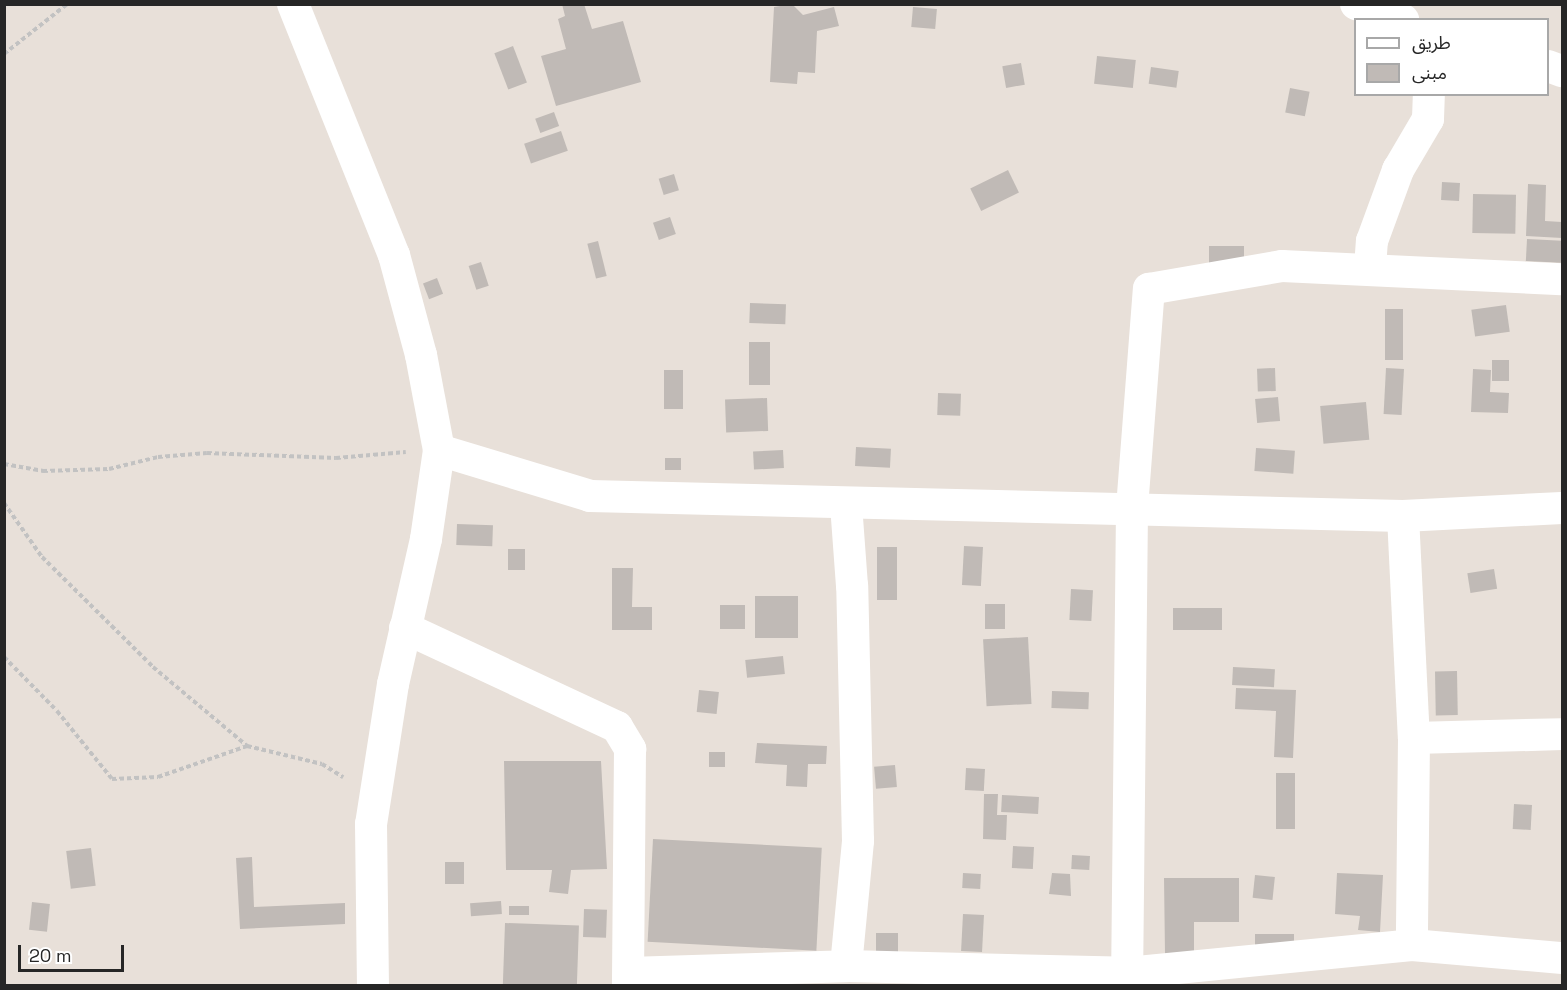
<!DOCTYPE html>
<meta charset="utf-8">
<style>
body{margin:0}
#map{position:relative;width:1567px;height:990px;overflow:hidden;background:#e8e0d9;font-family:"Space Grotesk","Noto Sans Arabic",sans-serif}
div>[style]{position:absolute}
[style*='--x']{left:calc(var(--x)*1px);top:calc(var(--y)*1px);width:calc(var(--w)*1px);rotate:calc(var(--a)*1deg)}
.building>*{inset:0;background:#c0bab6;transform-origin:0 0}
.path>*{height:4px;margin-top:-2px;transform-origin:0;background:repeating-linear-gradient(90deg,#c2c2c2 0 4.5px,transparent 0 7.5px)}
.street>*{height:32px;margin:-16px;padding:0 16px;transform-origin:16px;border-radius:16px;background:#fff}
span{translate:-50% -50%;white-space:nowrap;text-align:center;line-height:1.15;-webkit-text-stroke:4.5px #fff;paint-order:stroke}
.frame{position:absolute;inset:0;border:6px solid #262626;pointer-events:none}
.legend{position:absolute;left:1354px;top:18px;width:195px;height:78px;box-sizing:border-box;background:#fff;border:2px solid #a8a8a8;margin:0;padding:8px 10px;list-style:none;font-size:18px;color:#262626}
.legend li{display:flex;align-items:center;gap:12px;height:30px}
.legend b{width:30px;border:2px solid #a8a8a8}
.scale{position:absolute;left:18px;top:945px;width:106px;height:27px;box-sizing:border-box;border:3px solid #262626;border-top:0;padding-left:8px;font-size:18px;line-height:21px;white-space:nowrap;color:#262626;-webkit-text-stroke:4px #fff;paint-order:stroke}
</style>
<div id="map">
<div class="building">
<i style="clip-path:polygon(562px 4px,584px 4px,592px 29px,623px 21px,641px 82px,556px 106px,541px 56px,566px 49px,558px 19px,565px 16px)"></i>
<i style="clip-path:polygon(792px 4px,803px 15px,834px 7px,839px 26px,817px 31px,815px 73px,798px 72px,797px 84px,770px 82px,774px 7px)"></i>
<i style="left:913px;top:7px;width:24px;height:20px;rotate:5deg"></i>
<i style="left:513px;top:46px;width:39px;height:20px;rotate:69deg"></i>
<i style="left:1097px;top:56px;width:39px;height:28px;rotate:6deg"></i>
<i style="left:1021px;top:63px;width:22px;height:19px;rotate:80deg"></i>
<i style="left:1151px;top:67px;width:28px;height:17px;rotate:8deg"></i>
<i style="left:1290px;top:88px;width:20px;height:25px;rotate:11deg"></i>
<i style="left:554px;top:112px;width:15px;height:20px;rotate:70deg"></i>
<i style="left:561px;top:131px;width:21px;height:39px;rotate:71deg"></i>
<i style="left:1008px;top:170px;width:25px;height:42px;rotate:64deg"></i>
<i style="left:674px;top:174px;width:17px;height:16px;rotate:73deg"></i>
<i style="left:1442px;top:182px;width:18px;height:18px;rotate:3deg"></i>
<i style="clip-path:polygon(1528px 184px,1546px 185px,1545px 221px,1562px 222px,1562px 238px,1526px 236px)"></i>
<i style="left:1473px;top:194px;width:43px;height:39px;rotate:1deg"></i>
<i style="left:670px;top:217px;width:18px;height:18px;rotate:71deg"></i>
<i style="left:1527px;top:239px;width:35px;height:22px;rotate:3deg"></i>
<i style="left:598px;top:241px;width:36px;height:11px;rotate:76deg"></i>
<i style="left:1209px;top:246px;width:35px;height:18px"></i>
<i style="left:481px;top:262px;width:25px;height:13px;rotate:72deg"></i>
<i style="left:437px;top:278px;width:17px;height:15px;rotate:69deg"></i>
<i style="left:750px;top:303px;width:36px;height:20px;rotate:2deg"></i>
<i style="left:1506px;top:305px;width:27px;height:35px;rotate:82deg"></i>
<i style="left:1385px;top:309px;width:18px;height:51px"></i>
<i style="left:749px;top:342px;width:21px;height:43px"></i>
<i style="left:1492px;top:360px;width:17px;height:21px"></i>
<i style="left:1275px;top:368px;width:23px;height:18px;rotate:88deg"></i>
<i style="left:1386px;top:368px;width:18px;height:46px;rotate:3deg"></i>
<i style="clip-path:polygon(1473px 369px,1491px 370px,1490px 392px,1509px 393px,1508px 413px,1471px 412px)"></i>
<i style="left:664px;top:370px;width:19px;height:39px"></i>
<i style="left:938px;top:393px;width:23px;height:22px;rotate:2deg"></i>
<i style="left:1278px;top:397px;width:24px;height:23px;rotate:85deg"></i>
<i style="left:767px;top:398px;width:33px;height:42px;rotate:88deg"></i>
<i style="left:1366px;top:402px;width:38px;height:46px;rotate:85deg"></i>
<i style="left:856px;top:447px;width:35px;height:19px;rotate:3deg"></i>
<i style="left:1256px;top:448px;width:39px;height:23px;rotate:4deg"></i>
<i style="left:783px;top:450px;width:18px;height:30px;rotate:87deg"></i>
<i style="left:665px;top:458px;width:16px;height:12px"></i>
<i style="left:457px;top:524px;width:36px;height:21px;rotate:2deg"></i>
<i style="left:964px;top:546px;width:19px;height:39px;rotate:3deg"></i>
<i style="left:877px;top:547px;width:20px;height:53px"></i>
<i style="left:508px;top:549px;width:17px;height:21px"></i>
<i style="clip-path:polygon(612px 568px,633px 568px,632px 607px,652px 607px,652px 630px,612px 630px)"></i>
<i style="left:1494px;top:569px;width:20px;height:27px;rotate:81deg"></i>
<i style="left:1071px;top:589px;width:22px;height:31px;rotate:3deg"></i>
<i style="left:755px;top:596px;width:43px;height:42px"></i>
<i style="left:985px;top:604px;width:20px;height:25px"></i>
<i style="left:745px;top:605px;width:24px;height:25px;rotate:90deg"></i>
<i style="left:1173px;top:608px;width:49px;height:22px"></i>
<i style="left:1028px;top:637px;width:67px;height:45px;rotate:87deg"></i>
<i style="left:783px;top:656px;width:18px;height:38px;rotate:84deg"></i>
<i style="left:1233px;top:667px;width:42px;height:18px;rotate:3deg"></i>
<i style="left:1457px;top:671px;width:44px;height:22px;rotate:89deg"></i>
<i style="clip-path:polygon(1236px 688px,1296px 690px,1293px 758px,1274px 757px,1276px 711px,1235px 709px)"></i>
<i style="left:699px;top:690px;width:20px;height:22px;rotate:6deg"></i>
<i style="left:1052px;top:691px;width:37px;height:17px;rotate:2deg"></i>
<i style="clip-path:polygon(757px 743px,827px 746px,826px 764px,808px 764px,807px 787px,786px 786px,787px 765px,755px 763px)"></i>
<i style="left:709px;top:752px;width:16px;height:15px"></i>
<i style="clip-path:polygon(504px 761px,601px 761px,607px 869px,571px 870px,568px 894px,549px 892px,552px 870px,506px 870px)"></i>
<i style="left:895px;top:765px;width:22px;height:21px;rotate:85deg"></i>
<i style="left:966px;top:768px;width:19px;height:22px;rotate:3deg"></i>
<i style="left:1276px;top:773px;width:19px;height:56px"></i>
<i style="clip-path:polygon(984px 794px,998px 794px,997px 815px,1007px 815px,1006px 840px,983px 839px)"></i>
<i style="left:1002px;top:795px;width:37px;height:17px;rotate:3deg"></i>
<i style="left:1514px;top:804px;width:18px;height:25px;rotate:3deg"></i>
<i style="left:653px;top:839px;width:169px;height:103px;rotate:3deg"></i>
<i style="left:1013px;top:846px;width:21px;height:22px;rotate:3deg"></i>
<i style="left:91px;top:848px;width:38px;height:25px;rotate:83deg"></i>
<i style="left:1072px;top:855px;width:18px;height:14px;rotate:3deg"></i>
<i style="clip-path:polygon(252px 857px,254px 907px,345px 903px,345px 924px,240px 929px,236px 858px)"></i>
<i style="left:445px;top:862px;width:19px;height:22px"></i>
<i style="left:963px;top:873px;width:18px;height:15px;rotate:3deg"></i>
<i style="clip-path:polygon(1052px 873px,1070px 874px,1071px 896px,1049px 894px)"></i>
<i style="clip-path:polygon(1337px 873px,1383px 875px,1380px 932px,1358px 930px,1360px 916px,1335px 914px)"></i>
<i style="left:1255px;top:875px;width:20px;height:23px;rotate:6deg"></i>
<i style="clip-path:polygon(1164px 878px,1239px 878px,1239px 922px,1194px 922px,1194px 954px,1165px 954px)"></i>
<i style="left:501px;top:901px;width:13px;height:31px;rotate:86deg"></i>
<i style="left:32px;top:902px;width:18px;height:28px;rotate:6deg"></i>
<i style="left:509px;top:906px;width:20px;height:9px"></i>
<i style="left:584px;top:909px;width:23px;height:28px;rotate:2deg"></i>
<i style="left:963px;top:914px;width:21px;height:37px;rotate:3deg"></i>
<i style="left:505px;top:923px;width:74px;height:63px;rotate:2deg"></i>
<i style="left:876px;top:933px;width:22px;height:21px"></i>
<i style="left:1255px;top:934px;width:39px;height:22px"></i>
</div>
<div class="path">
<i style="--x:4;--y:54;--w:80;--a:-38.4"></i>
<i style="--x:4;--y:464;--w:40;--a:10"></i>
<i style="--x:43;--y:471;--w:66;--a:-1.7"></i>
<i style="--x:109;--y:469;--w:50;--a:-13.8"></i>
<i style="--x:158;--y:457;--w:49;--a:-4.7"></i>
<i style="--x:207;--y:453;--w:129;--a:2.2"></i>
<i style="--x:336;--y:458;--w:70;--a:-4.9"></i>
<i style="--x:4;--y:503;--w:66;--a:54.9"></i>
<i style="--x:42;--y:557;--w:156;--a:44.7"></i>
<i style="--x:153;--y:667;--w:123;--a:40"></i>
<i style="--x:247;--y:746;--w:77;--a:13.5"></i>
<i style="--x:322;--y:764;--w:25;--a:32"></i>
<i style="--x:4;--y:657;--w:76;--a:45.5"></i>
<i style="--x:57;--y:711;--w:87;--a:51"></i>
<i style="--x:112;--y:779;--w:46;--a:-2.5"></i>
<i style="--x:158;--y:777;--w:94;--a:-19.2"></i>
</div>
<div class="street">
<i style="--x:293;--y:4;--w:271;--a:68.1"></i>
<i style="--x:394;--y:255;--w:104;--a:74.9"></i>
<i style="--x:421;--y:355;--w:97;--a:79.3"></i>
<i style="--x:439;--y:450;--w:90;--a:98.3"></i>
<i style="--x:426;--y:539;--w:149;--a:102.8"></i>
<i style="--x:393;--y:684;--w:142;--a:98.9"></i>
<i style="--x:371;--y:824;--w:162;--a:89.3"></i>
<i style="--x:1356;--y:4;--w:50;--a:18.8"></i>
<i style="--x:1548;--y:66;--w:15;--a:20"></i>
<i style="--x:1370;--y:268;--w:27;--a:-86"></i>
<i style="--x:1372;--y:241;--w:76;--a:-69.9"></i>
<i style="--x:1398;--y:170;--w:59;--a:-59.5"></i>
<i style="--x:1428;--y:119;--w:25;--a:-88"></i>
<i style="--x:439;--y:450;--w:158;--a:16.9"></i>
<i style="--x:590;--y:496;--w:813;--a:1.41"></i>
<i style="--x:1403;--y:516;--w:159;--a:-2.9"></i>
<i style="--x:1403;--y:516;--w:222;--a:87.2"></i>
<i style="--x:1414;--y:738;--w:207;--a:90.6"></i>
<i style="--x:405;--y:628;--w:234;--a:25"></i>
<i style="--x:617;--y:727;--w:26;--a:59"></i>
<i style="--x:630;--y:749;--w:237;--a:90.5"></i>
<i style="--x:1414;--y:738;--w:148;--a:-1.5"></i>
<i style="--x:846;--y:966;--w:126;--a:-84.5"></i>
<i style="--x:858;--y:841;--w:255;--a:-91.3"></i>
<i style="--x:852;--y:586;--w:82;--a:-94.2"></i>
<i style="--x:629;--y:973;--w:217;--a:-1.8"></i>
<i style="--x:846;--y:966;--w:281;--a:1.4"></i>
<i style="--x:1127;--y:973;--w:286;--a:-5.6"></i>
<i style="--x:1412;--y:945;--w:151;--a:5"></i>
<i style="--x:1127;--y:986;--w:478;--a:-89.4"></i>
<i style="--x:1132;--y:508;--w:220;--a:-85.6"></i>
<i style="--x:1149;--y:289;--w:135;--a:-9.8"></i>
<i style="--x:1282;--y:266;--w:280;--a:2.7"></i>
</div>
<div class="frame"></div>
<ul class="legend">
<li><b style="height:8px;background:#fff"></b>طريق</li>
<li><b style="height:16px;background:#c0bab6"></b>مبنى</li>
</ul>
<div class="scale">20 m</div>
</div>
